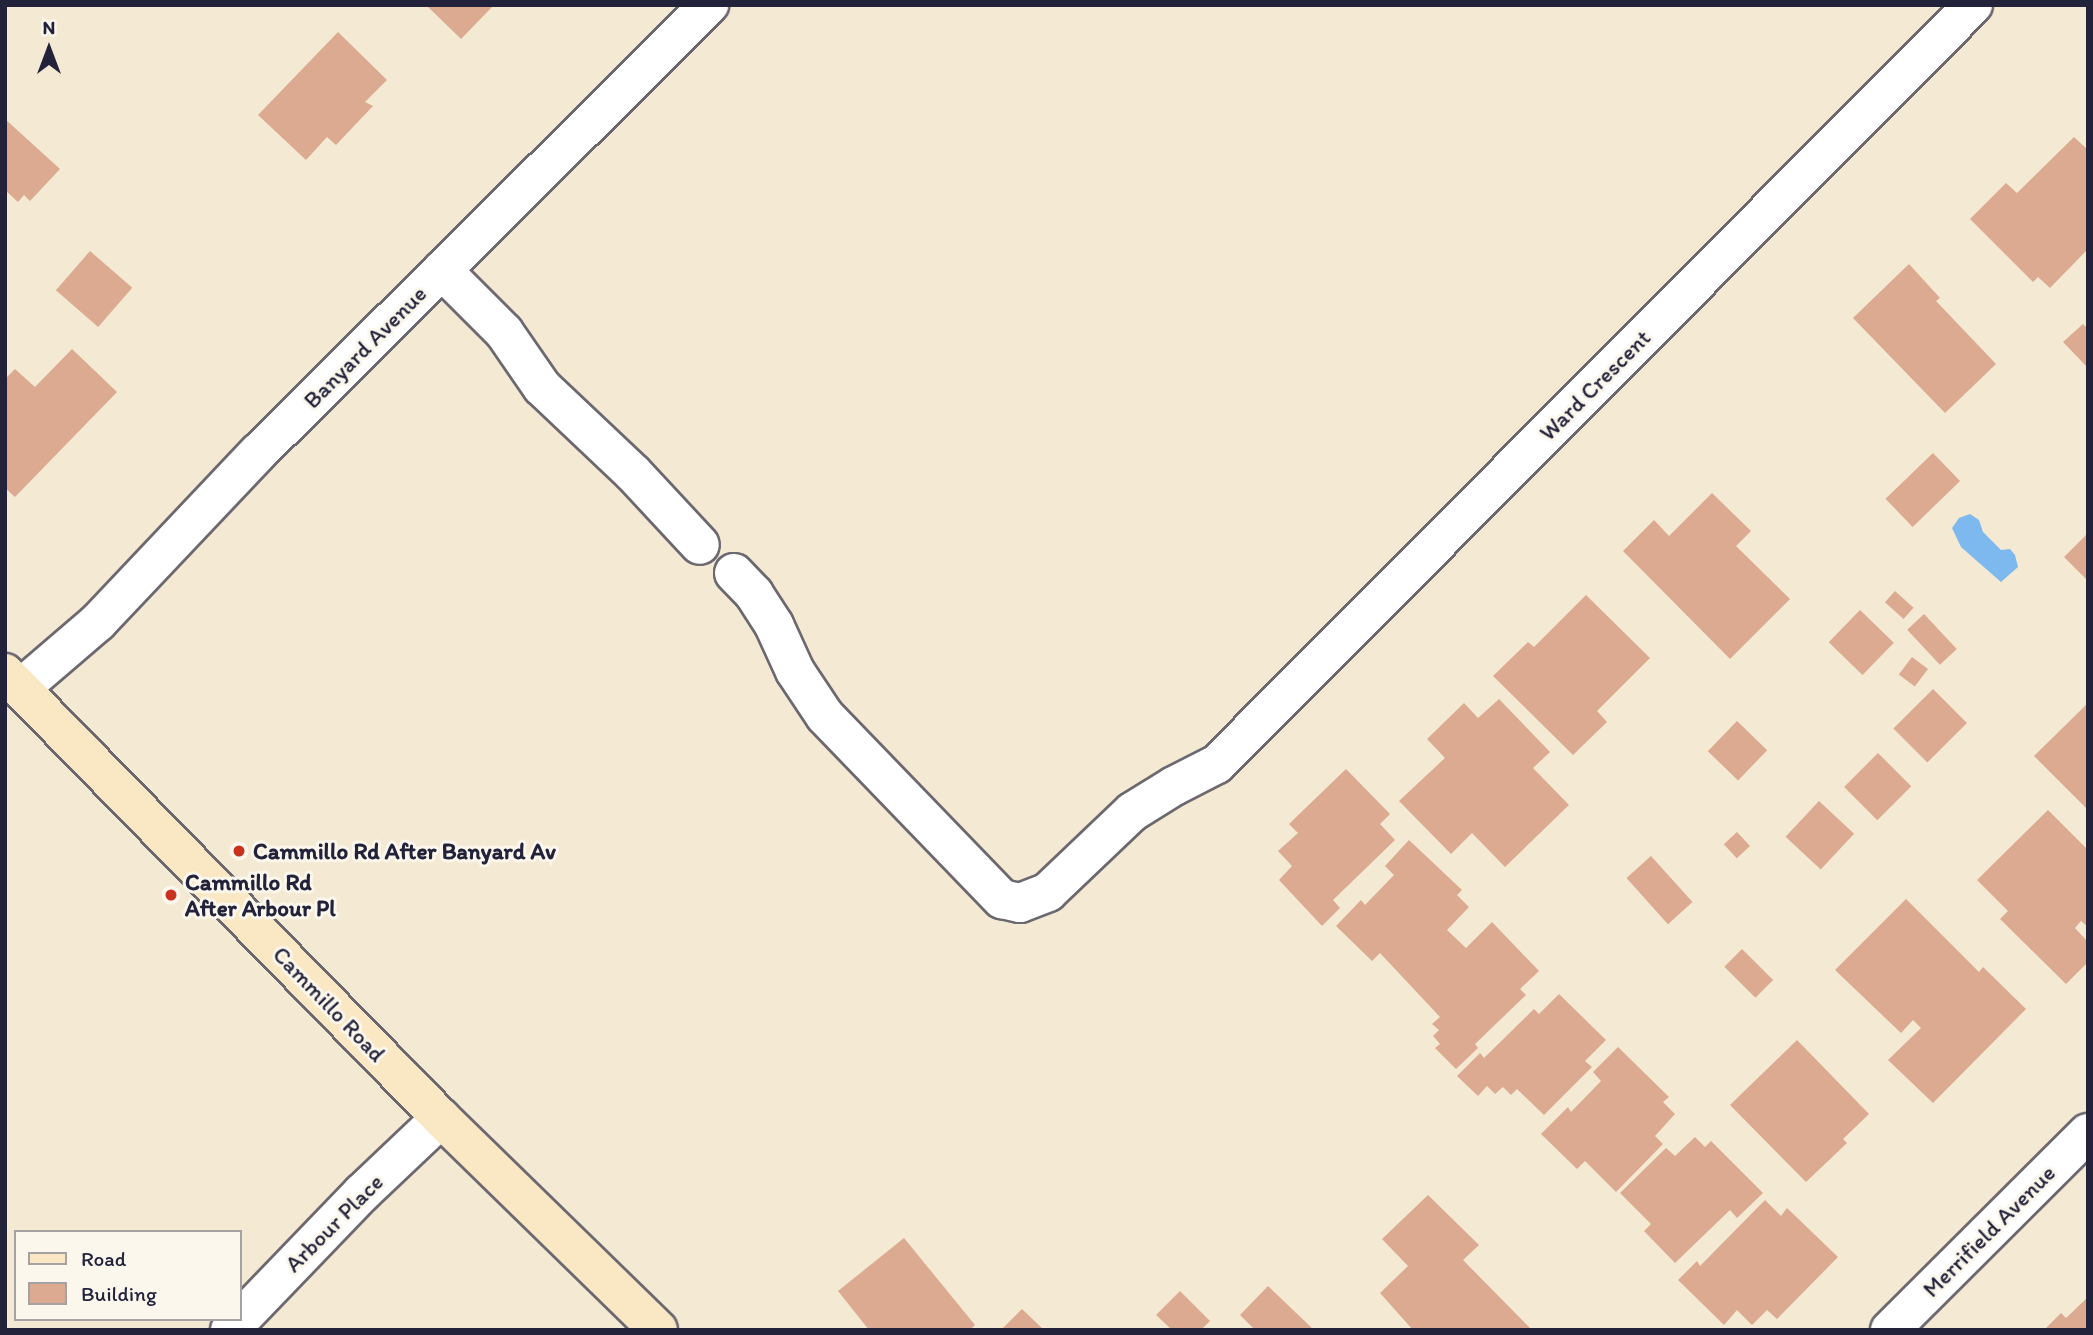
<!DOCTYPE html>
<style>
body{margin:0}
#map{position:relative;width:2093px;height:1335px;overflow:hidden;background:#f4e9d2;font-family:Itim,sans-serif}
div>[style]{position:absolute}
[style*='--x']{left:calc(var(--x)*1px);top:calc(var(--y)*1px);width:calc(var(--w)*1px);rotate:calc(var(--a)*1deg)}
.water>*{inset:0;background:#7db9ef}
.building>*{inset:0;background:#dcaa91;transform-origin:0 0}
.roads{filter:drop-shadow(2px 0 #6c6870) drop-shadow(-2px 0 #6c6870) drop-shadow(0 2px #6c6870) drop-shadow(0 -2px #6c6870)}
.street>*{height:38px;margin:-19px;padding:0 19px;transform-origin:19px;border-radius:19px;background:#fff}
.secondary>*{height:38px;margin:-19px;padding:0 19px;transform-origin:19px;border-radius:19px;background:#fae7c3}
.dots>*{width:19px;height:19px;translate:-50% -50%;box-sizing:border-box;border:4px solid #fbf7ec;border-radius:50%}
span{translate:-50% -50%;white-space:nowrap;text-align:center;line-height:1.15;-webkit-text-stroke:6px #fbf7ec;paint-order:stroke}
.street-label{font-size:23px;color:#22223b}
.poi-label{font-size:23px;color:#22223b;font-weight:700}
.left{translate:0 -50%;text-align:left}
.frame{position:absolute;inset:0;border:7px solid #22223b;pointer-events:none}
.legend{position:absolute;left:14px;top:1230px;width:228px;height:91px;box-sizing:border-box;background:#fbf7ec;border:2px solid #a4a2a5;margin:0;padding:9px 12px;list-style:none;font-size:21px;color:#22223b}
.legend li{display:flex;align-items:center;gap:14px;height:35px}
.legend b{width:35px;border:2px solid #a4a2a5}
.north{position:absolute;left:14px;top:14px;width:70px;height:70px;-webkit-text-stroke:5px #fbf7ec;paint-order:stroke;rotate:0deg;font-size:19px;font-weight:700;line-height:28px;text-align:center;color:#22223b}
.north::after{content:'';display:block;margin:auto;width:24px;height:32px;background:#22223b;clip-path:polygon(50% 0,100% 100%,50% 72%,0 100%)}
</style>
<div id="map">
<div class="water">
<i style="clip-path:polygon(1970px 514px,1979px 520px,1983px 532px,2001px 550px,2010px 549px,2015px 555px,2018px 567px,2001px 582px,1961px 547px,1952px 528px,1959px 518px)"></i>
</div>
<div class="building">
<i style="clip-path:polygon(426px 5px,494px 5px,461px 39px)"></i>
<i style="clip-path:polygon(338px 32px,387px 80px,365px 102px,373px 106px,336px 145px,327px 137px,306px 160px,258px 115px)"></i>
<i style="clip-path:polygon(5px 119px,60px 169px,30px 201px,24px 195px,18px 202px,5px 190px)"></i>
<i style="clip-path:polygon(2074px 137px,2088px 150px,2088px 249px,2050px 288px,2038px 277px,2033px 282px,1970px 219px,2006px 183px,2017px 193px)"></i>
<i style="left:90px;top:251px;width:56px;height:52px;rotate:41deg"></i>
<i style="clip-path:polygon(1909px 264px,1940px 298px,1936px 301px,1996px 364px,1945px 413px,1853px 318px)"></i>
<i style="clip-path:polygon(2083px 324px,2088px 329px,2088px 368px,2063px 342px)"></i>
<i style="clip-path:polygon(72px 349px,117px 392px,15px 497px,5px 488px,5px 379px,15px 369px,35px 387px)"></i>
<i style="left:1933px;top:453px;width:39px;height:66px;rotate:46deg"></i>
<i style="clip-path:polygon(1712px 493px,1751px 531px,1736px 546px,1790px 599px,1730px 659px,1623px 551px,1654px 520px,1669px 536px)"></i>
<i style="clip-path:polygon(2088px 533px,2088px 581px,2064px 557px)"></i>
<i style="left:1895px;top:591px;width:25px;height:15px;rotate:42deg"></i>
<i style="clip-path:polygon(1586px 595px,1650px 658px,1597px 711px,1607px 722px,1573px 755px,1493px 676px,1528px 642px,1534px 647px)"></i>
<i style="left:1860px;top:610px;width:47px;height:45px;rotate:44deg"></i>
<i style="left:1924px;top:614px;width:48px;height:23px;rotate:47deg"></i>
<i style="left:1912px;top:657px;width:20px;height:22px;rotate:37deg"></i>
<i style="left:1933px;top:689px;width:48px;height:56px;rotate:45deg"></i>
<i style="clip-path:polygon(1499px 699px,1550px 752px,1533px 768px,1569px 805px,1505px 867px,1472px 833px,1451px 854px,1399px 801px,1445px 758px,1427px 739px,1464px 703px,1478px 718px)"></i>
<i style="clip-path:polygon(2088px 703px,2088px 810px,2034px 756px)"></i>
<i style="left:1737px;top:721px;width:42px;height:42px;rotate:44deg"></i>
<i style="left:1878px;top:753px;width:47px;height:48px;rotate:45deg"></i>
<i style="clip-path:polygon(1346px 769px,1390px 814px,1380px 824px,1395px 840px,1333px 900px,1340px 908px,1322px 926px,1279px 880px,1292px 866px,1278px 851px,1298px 833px,1289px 824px)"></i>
<i style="left:1819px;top:801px;width:48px;height:49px;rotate:43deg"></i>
<i style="clip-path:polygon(2048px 810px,2088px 850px,2088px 927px,2081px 921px,2075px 928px,2088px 942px,2088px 962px,2066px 984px,2000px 919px,2008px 911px,1977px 880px)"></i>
<i style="left:1737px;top:832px;width:19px;height:18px;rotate:47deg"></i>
<i style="clip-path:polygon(1409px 840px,1462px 890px,1457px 895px,1469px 907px,1447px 930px,1466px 948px,1492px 922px,1539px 971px,1520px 989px,1526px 995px,1475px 1044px,1478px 1048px,1456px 1069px,1435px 1048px,1440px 1044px,1433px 1036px,1439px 1030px,1432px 1024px,1440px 1017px,1380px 953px,1372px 961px,1336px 926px,1361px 900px,1365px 905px,1394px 875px,1385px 866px)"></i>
<i style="left:1651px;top:856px;width:62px;height:33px;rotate:48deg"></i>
<i style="clip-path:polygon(1906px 899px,1979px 972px,1983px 967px,2026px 1009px,1933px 1103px,1888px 1060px,1921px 1028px,1913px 1020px,1901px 1033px,1835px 970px)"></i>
<i style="left:1742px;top:949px;width:44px;height:25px;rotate:45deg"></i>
<i style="clip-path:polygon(1559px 994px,1606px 1040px,1585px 1061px,1592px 1067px,1544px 1115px,1517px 1089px,1511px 1095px,1503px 1087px,1495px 1094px,1487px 1086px,1478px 1096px,1457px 1076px,1480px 1053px,1484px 1058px,1534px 1009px,1539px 1014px)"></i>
<i style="clip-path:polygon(1797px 1040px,1869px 1114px,1843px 1139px,1847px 1143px,1806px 1182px,1730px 1105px)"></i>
<i style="clip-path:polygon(1618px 1047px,1669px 1097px,1663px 1102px,1675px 1114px,1655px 1136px,1663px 1144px,1616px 1192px,1585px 1161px,1577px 1169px,1541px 1134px,1568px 1107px,1571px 1112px,1601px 1081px,1593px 1072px)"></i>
<i style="clip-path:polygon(1695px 1137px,1705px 1147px,1711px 1141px,1763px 1193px,1737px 1218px,1730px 1210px,1675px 1263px,1644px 1231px,1651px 1224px,1620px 1193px,1666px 1148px,1675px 1156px)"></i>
<i style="clip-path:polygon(1428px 1195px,1479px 1245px,1463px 1260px,1532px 1330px,1413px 1330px,1380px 1293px,1408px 1266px,1382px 1239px)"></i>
<i style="clip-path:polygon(1765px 1200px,1781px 1216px,1787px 1208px,1838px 1257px,1777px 1319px,1767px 1310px,1752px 1325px,1737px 1310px,1724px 1325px,1678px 1280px,1697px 1261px,1700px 1266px)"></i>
<i style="clip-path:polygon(904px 1238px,975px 1325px,970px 1330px,869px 1330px,838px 1291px)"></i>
<i style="clip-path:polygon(1268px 1286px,1314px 1330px,1255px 1330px,1240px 1315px)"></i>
<i style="clip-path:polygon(1180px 1291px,1210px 1321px,1201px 1330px,1172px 1330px,1156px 1315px)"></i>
<i style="clip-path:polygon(2088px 1297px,2088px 1330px,2044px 1330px,2061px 1313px,2066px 1318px)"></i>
<i style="clip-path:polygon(1022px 1309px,1044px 1330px,1001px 1330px)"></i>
</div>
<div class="roads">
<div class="street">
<i style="--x:442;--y:270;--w:88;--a:45"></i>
<i style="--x:504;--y:332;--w:67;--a:55.4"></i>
<i style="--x:542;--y:387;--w:125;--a:43.4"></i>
<i style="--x:633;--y:473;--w:98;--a:47.1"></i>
<i style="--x:734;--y:573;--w:29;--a:46"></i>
<i style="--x:754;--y:594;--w:37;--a:57"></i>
<i style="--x:774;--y:625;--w:51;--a:65.5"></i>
<i style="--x:795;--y:671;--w:54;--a:56.3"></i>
<i style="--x:825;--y:716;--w:255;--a:46"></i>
<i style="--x:1002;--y:899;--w:18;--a:13"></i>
<i style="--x:1020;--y:903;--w:30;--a:-21"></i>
<i style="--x:1048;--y:892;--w:116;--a:-43.6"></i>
<i style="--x:1132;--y:812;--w:49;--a:-31.8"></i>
<i style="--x:1174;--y:786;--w:48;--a:-27.1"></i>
<i style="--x:1217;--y:764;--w:1071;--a:-45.11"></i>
<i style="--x:21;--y:688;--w:101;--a:-40.6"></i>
<i style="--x:98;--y:622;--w:233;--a:-46.6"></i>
<i style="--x:258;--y:453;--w:636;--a:-44.81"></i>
<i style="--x:230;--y:1330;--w:190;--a:-46.1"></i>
<i style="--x:362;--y:1193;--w:109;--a:-43.5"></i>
<i style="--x:1890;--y:1330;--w:279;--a:-44.9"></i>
</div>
<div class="secondary">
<i style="--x:5;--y:673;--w:623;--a:45.59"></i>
<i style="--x:441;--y:1118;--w:303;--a:44.3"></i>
</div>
</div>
<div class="dots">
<i style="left:239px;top:851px;background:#c8321e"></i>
<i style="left:171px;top:895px;background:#c8321e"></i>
</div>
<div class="street-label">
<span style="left:365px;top:347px;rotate:-45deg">Banyard Avenue</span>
<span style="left:1595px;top:385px;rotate:-45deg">Ward Crescent</span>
<span style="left:329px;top:1004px;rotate:46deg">Cammillo Road</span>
<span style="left:334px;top:1223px;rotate:-45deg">Arbour Place</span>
<span style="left:1989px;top:1231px;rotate:-45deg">Merrifield Avenue</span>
</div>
<div class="poi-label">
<span class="left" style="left:253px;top:851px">Cammillo Rd After Banyard Av</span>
<span class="left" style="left:185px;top:895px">Cammillo Rd<br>After Arbour Pl</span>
</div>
<div class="frame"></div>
<ul class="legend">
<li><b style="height:9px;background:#fae7c3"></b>Road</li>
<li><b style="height:19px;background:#dcaa91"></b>Building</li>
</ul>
<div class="north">N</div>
</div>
